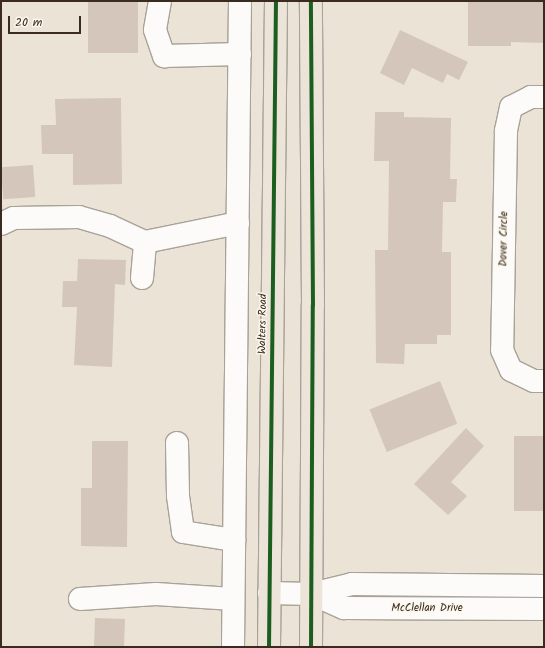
<!DOCTYPE html>
<style>
body{margin:0}
#map{position:relative;width:545px;height:648px;overflow:hidden;background:#ebe3d6;font-family:Kalam,sans-serif}
div>[style]{position:absolute}
[style*='--x']{left:calc(var(--x)*1px);top:calc(var(--y)*1px);width:calc(var(--w)*1px);rotate:calc(var(--a)*1deg)}
.building>*{inset:0;background:#d4c6bb;transform-origin:0 0}
.roads{filter:drop-shadow(1px 0 #a8a298) drop-shadow(-1px 0 #a8a298) drop-shadow(0 1px #a8a298) drop-shadow(0 -1px #a8a298)}
.minor>*{height:22px;margin:-11px;padding:0 11px;transform-origin:11px;border-radius:11px;background:#fcfbf9}
.major>*{height:22px;margin:-11px;padding:0 11px;transform-origin:11px;border-radius:11px;background:#ece3d9}
.cycleway>*{height:4px;margin:-2px;padding:0 2px;transform-origin:2px;border-radius:2px;background:#1b5e20}
span{translate:-50% -50%;white-space:nowrap;text-align:center;line-height:1.15;-webkit-text-stroke:3px #fbf7ec;paint-order:stroke}
.street-label{font-size:11px;color:#3b2a1e}
.frame{position:absolute;inset:0;border:2px solid #3b2a1e;pointer-events:none}
.scale{position:absolute;left:8px;top:16px;width:73px;height:18px;box-sizing:border-box;border:2px solid #3b2a1e;border-top:0;padding-left:5px;font-size:12px;line-height:14px;white-space:nowrap;color:#3b2a1e;-webkit-text-stroke:3px #fbf7ec;paint-order:stroke}
</style>
<div id="map">
<div class="building">
<i style="left:88px;top:1px;width:50px;height:52px"></i>
<i style="clip-path:polygon(468px 1px,544px 1px,544px 43px,511px 42px,511px 46px,468px 46px)"></i>
<i style="clip-path:polygon(400px 30px,468px 62px,459px 80px,447px 74px,443px 83px,412px 68px,404px 85px,380px 73px)"></i>
<i style="clip-path:polygon(121px 98px,122px 184px,73px 185px,73px 154px,42px 154px,41px 125px,56px 125px,55px 99px)"></i>
<i style="clip-path:polygon(375px 112px,404px 112px,404px 117px,451px 118px,450px 179px,457px 179px,456px 202px,443px 202px,442px 252px,451px 252px,451px 335px,437px 335px,437px 344px,405px 344px,404px 364px,376px 363px,375px 250px,388px 250px,389px 161px,374px 161px)"></i>
<i style="left:33px;top:165px;width:32px;height:32px;rotate:86deg"></i>
<i style="clip-path:polygon(78px 259px,126px 260px,125px 285px,115px 284px,112px 367px,74px 365px,77px 307px,62px 307px,63px 281px,77px 281px)"></i>
<i style="left:440px;top:381px;width:46px;height:76px;rotate:68deg"></i>
<i style="clip-path:polygon(466px 428px,484px 446px,451px 482px,467px 496px,448px 515px,414px 484px)"></i>
<i style="left:514px;top:436px;width:30px;height:75px"></i>
<i style="clip-path:polygon(92px 441px,128px 441px,127px 547px,81px 546px,81px 488px,92px 488px)"></i>
<i style="left:95px;top:618px;width:30px;height:29px;rotate:2deg"></i>
</div>
<div class="roads">
<div class="minor">
<i style="--x:160;--y:1;--w:29;--a:100"></i>
<i style="--x:155;--y:30;--w:28;--a:71"></i>
<i style="--x:164;--y:56;--w:76;--a:-1.5"></i>
<i style="--x:544;--y:97;--w:13;--a:180"></i>
<i style="--x:531;--y:97;--w:22;--a:153"></i>
<i style="--x:511;--y:107;--w:25;--a:102"></i>
<i style="--x:506;--y:131;--w:219;--a:91"></i>
<i style="--x:502;--y:350;--w:22;--a:66"></i>
<i style="--x:511;--y:370;--w:25;--a:26"></i>
<i style="--x:534;--y:381;--w:10;--a:0"></i>
<i style="--x:1;--y:224;--w:14;--a:-25"></i>
<i style="--x:14;--y:218;--w:65;--a:-0.9"></i>
<i style="--x:79;--y:217;--w:32;--a:16"></i>
<i style="--x:110;--y:226;--w:38;--a:25"></i>
<i style="--x:142;--y:278;--w:36;--a:-85"></i>
<i style="--x:145;--y:242;--w:95;--a:-11.5"></i>
<i style="--x:177;--y:443;--w:53;--a:88.9"></i>
<i style="--x:178;--y:496;--w:36;--a:82"></i>
<i style="--x:183;--y:532;--w:52;--a:8.9"></i>
<i style="--x:269;--y:593;--w:43;--a:1.3"></i>
<i style="--x:312;--y:594;--w:41;--a:-14"></i>
<i style="--x:352;--y:584;--w:192;--a:0.6"></i>
<i style="--x:312;--y:594;--w:35;--a:24"></i>
<i style="--x:344;--y:608;--w:200;--a:0.3"></i>
<i style="--x:80;--y:599;--w:76;--a:-3.8"></i>
<i style="--x:156;--y:594;--w:77;--a:3.7"></i>
<i style="--x:233;--y:647;--w:646;--a:-89.38"></i>
</div>
<div class="major">
<i style="--x:269;--y:647;--w:646;--a:-89.38"></i>
<i style="--x:311;--y:647;--w:342;--a:-89.7"></i>
<i style="--x:313;--y:305;--w:304;--a:-90.4"></i>
</div>
</div>
<div class="cycleway">
<i style="--x:269;--y:647;--w:646;--a:-89.38"></i>
<i style="--x:311;--y:647;--w:342;--a:-89.7"></i>
<i style="--x:313;--y:305;--w:304;--a:-90.4"></i>
</div>
<div class="street-label">
<span style="left:504px;top:239px;rotate:-89deg">Dover Circle</span>
<span style="left:263px;top:324px;rotate:-89deg">Walters Road</span>
<span style="left:427px;top:608px">McClellan Drive</span>
</div>
<div class="frame"></div>
<div class="scale">20 m</div>
</div>
